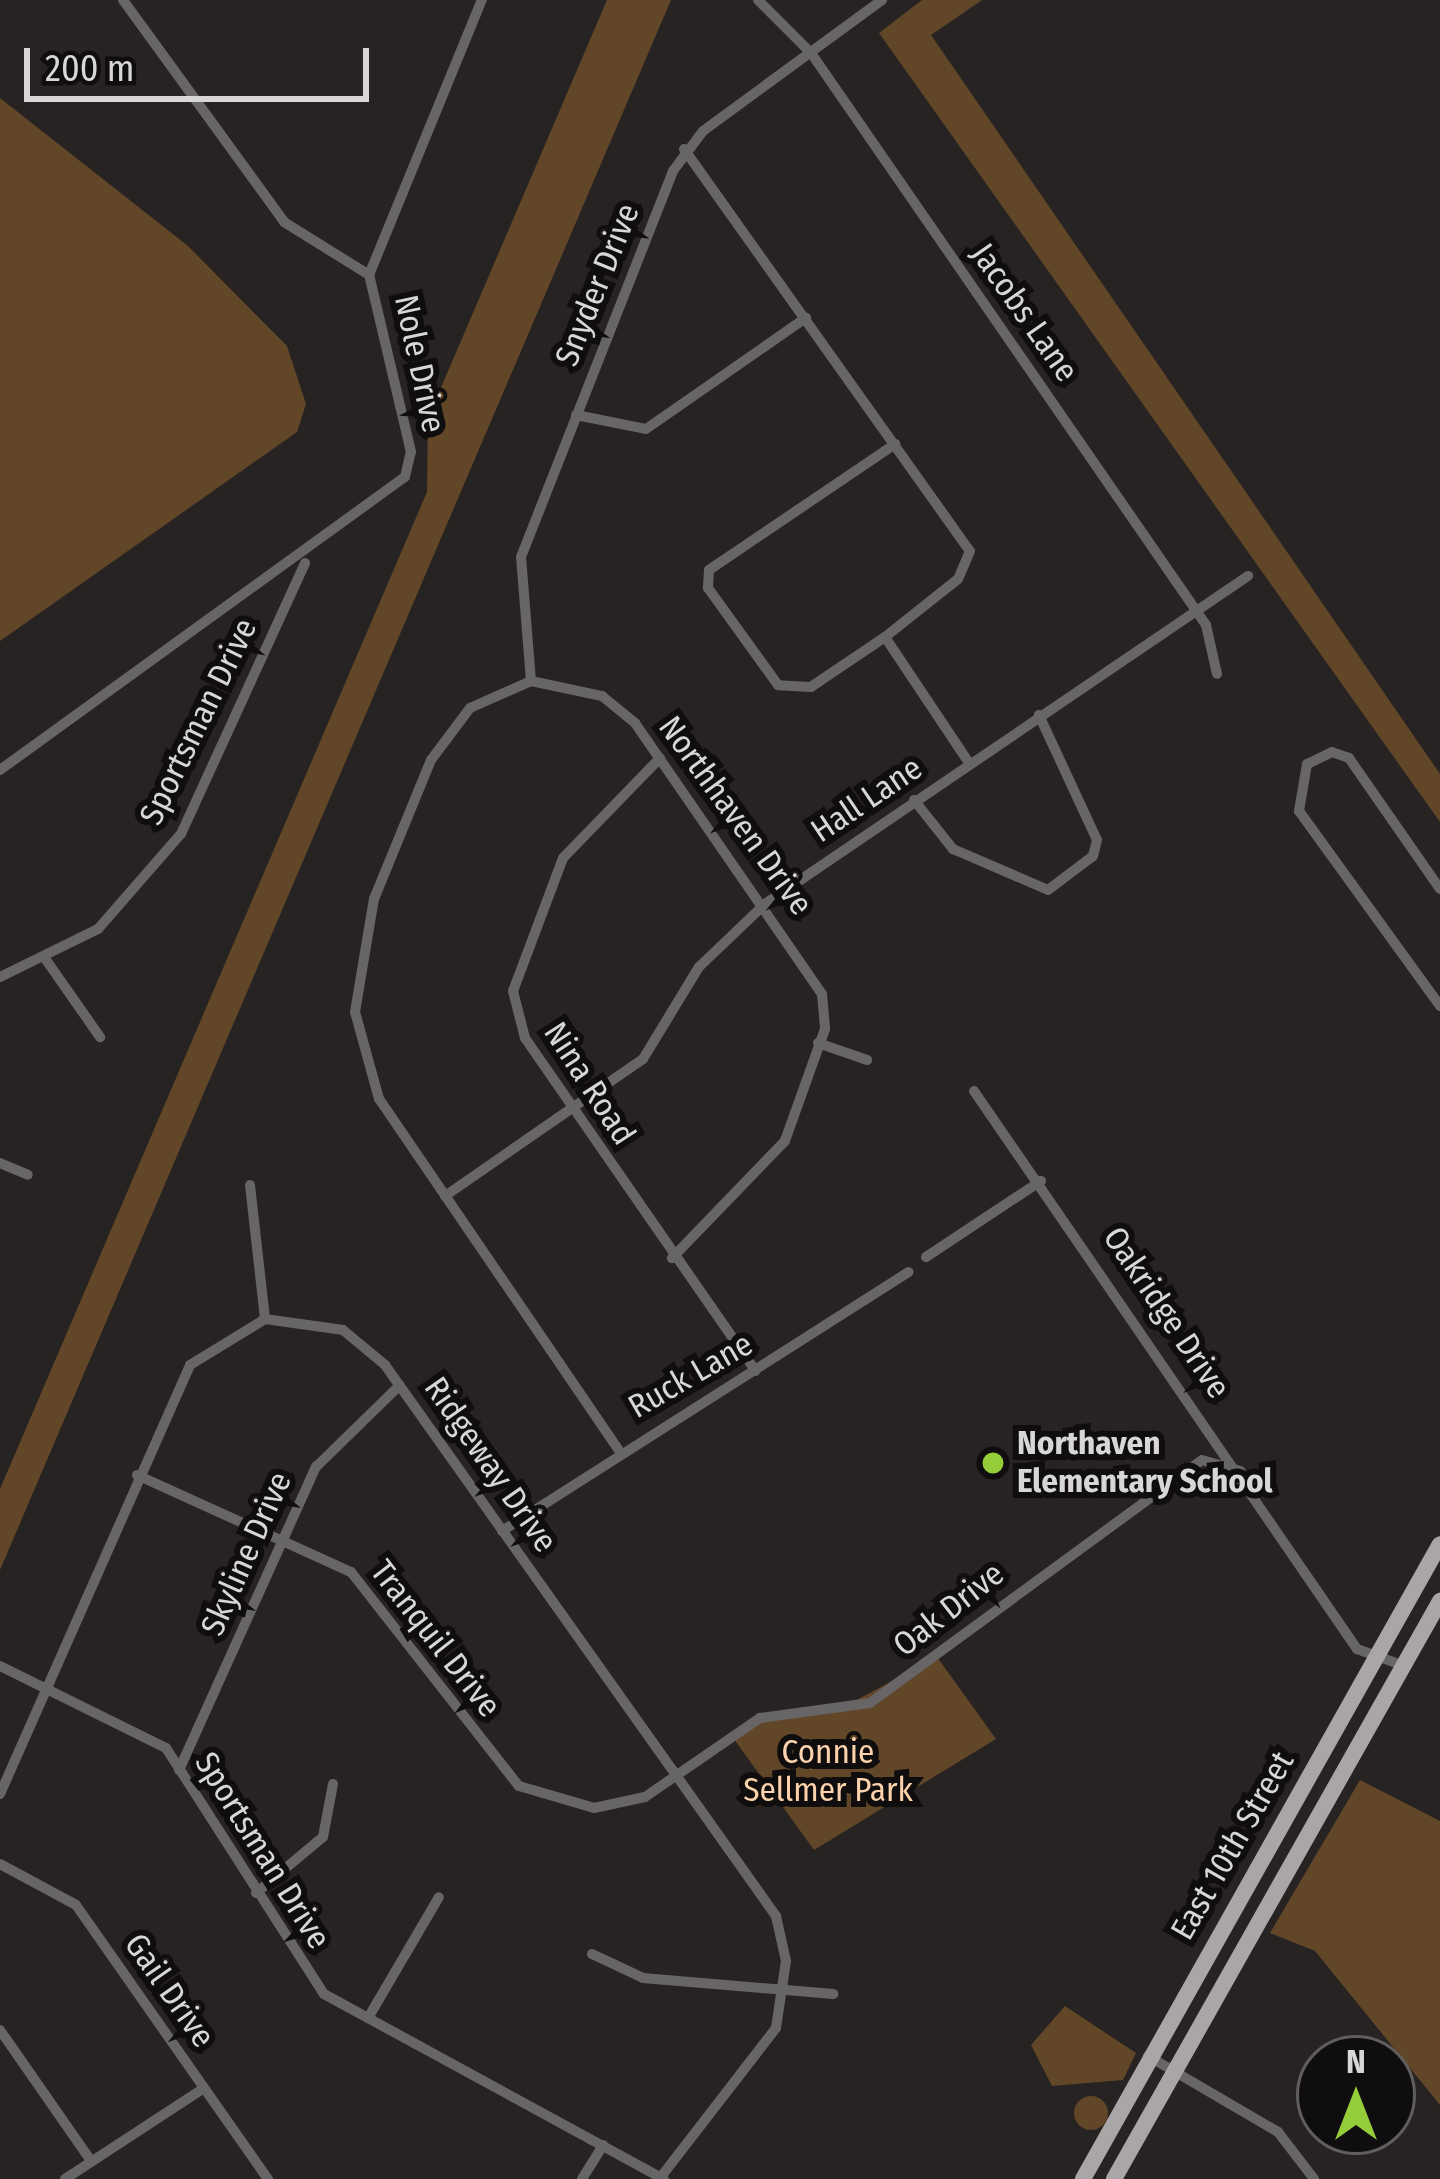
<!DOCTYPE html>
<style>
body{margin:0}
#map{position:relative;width:1440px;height:2179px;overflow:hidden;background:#272323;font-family:"Fira Sans Condensed",sans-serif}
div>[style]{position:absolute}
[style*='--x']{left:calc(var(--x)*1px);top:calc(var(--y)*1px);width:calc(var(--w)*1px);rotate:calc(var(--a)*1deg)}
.green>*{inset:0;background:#624628}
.round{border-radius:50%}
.street>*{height:10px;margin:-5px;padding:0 5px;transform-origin:5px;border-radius:5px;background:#676565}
.primary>*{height:16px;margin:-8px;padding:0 8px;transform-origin:8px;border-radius:8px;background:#aaa6a7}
.dots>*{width:33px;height:33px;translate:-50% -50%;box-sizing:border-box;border:6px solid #0f0d0d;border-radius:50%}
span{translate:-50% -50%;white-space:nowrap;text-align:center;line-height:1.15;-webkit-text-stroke:12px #0f0d0d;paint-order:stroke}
.street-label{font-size:33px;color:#d9d6d6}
.poi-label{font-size:33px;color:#d9d6d6;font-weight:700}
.left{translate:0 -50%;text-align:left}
.park-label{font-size:33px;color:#fbd2ab}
.north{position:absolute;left:1296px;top:2035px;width:120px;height:120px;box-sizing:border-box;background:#0f0d0d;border:3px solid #605d5d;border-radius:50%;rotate:0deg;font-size:33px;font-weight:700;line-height:48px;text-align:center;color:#d9d6d6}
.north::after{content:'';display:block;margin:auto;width:42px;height:54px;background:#95cc3a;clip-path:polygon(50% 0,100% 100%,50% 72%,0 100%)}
.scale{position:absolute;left:24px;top:48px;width:345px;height:54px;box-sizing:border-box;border:6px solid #d9d6d6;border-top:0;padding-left:15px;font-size:36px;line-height:42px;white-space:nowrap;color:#d9d6d6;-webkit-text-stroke:9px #0f0d0d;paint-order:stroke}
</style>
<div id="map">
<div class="green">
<i style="clip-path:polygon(607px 0,671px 0,0 1570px,0 1489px,427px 492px,428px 418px)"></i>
<i style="clip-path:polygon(922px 0,982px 0,931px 35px,1440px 774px,1440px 822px,879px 33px)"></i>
<i style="clip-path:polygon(0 98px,188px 246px,287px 346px,306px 404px,297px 432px,0 641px)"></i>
<i style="clip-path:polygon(937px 1657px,996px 1739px,814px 1850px,731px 1735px,779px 1713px,834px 1712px)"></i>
<i style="clip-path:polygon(1360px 1780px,1440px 1821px,1440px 2105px,1315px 1951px,1270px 1933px)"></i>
<i style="clip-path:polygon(1065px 2006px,1136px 2053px,1123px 2080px,1052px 2086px,1031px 2045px)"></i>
<i class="round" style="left:1074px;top:2096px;width:34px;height:34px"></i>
</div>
<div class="street">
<i style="--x:123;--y:0;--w:274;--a:54"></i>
<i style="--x:284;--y:222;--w:100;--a:31.9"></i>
<i style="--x:758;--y:0;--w:75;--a:45"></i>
<i style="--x:811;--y:53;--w:695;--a:55.37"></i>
<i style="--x:1206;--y:625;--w:50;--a:77.3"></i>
<i style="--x:684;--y:149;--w:493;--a:54.6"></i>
<i style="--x:970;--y:551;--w:30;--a:113"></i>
<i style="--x:958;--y:579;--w:93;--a:141.5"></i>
<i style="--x:885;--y:637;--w:151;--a:56.3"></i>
<i style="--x:576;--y:415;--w:71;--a:11.3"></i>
<i style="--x:646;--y:429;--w:195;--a:-34.8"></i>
<i style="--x:885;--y:637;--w:89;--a:146"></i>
<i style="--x:811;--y:687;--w:33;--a:-177"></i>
<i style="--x:778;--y:685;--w:120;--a:-125.8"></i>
<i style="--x:708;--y:588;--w:18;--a:-87"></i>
<i style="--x:709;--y:570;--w:225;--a:-34.1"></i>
<i style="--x:531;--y:681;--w:124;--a:-94.6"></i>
<i style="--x:521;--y:557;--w:415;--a:-68.5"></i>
<i style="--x:673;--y:171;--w:50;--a:-53.1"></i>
<i style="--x:703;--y:131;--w:222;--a:-36.2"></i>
<i style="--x:660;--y:758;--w:139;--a:134.1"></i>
<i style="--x:563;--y:858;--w:142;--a:110.6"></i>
<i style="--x:513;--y:991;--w:49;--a:75.7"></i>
<i style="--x:525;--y:1038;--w:405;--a:55.3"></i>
<i style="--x:0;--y:770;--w:500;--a:-35.9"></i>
<i style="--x:405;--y:477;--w:26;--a:-77"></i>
<i style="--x:411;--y:452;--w:182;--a:-103.3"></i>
<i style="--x:369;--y:275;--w:297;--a:-67.7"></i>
<i style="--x:914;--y:800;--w:63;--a:51.5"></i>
<i style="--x:953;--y:849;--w:103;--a:23.3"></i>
<i style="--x:1048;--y:890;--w:56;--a:-37.1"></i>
<i style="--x:1093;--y:856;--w:16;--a:-76"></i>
<i style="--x:1097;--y:840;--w:138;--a:-114.9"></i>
<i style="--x:1440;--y:889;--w:160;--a:-124.8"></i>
<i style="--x:1349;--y:758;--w:18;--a:-161"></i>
<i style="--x:1332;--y:752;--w:28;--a:154"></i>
<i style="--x:1307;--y:764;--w:48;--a:99.7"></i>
<i style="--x:1299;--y:811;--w:241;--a:54.1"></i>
<i style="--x:44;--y:957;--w:98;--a:55"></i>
<i style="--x:0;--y:977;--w:109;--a:-26.1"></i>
<i style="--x:98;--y:929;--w:126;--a:-48.9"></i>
<i style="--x:181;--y:834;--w:298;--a:-65.4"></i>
<i style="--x:818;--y:1043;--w:52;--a:19.1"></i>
<i style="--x:974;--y:1091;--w:677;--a:55.54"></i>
<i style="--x:1357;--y:1649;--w:48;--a:19.6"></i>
<i style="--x:0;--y:1163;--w:30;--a:23"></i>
<i style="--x:250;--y:1185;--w:135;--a:83.6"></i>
<i style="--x:445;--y:1196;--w:241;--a:-34.7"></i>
<i style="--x:643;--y:1059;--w:108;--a:-58.7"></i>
<i style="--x:699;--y:967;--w:91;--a:-43.7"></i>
<i style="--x:765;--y:904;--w:584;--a:-34.18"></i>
<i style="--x:926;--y:1257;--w:138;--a:-33.5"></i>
<i style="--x:618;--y:1449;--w:424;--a:-124.3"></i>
<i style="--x:379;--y:1099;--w:90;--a:-105.4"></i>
<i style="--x:355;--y:1012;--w:115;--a:-80.5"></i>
<i style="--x:374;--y:899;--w:150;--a:-67.7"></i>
<i style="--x:431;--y:760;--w:65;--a:-53.1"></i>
<i style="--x:470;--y:708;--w:67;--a:-23.9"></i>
<i style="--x:531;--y:681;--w:73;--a:11.9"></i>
<i style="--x:602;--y:696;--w:43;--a:39.3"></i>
<i style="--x:635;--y:723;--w:329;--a:55.4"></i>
<i style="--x:822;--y:994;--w:35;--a:85"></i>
<i style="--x:825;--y:1029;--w:119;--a:109.7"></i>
<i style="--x:785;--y:1141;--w:163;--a:134"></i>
<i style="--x:137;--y:1475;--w:235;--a:24.4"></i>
<i style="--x:351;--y:1572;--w:272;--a:51.9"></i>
<i style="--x:519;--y:1786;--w:78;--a:16.3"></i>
<i style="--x:594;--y:1808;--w:52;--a:-12.2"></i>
<i style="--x:645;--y:1797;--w:140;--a:-34.5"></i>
<i style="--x:760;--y:1718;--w:111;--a:-7.8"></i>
<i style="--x:870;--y:1703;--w:411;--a:-36.2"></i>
<i style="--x:1202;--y:1460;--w:40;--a:16"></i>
<i style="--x:502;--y:1531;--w:482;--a:-32.5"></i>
<i style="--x:0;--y:1666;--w:185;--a:26.3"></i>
<i style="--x:166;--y:1748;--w:292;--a:57.3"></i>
<i style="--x:324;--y:1994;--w:387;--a:28.6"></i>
<i style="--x:179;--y:1770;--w:333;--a:-65.7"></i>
<i style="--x:316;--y:1467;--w:117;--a:-44.3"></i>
<i style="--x:0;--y:1794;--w:469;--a:-66.1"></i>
<i style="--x:190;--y:1365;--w:88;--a:-31.5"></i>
<i style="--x:265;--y:1319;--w:79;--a:8"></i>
<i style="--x:343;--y:1330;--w:55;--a:39.8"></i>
<i style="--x:385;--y:1365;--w:676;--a:54.64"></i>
<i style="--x:776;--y:1916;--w:46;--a:77.5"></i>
<i style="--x:786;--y:1961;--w:68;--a:98.5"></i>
<i style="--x:776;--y:2028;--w:188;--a:127.7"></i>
<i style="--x:0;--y:1864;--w:86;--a:28.3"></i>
<i style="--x:76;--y:1905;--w:335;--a:55"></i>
<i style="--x:256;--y:1893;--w:87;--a:-39.9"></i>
<i style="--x:323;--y:1837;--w:54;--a:-79.3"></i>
<i style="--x:592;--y:1954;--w:56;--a:25.2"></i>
<i style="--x:643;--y:1978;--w:191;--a:4.8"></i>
<i style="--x:368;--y:2018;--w:140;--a:-59.6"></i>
<i style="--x:0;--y:2030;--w:160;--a:55.2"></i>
<i style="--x:1148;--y:2056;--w:151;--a:30.3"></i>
<i style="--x:1278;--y:2132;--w:59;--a:52.5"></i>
<i style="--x:65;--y:2179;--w:166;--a:-33.2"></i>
<i style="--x:582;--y:2179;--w:40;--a:-58"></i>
</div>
<div class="primary">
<i style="--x:1083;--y:2179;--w:728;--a:-60.66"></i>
<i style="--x:1114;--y:2179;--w:664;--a:-60.58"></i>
</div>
<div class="dots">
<i style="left:993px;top:1463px;background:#95cc3a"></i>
</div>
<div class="street-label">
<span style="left:598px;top:285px;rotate:-68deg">Snyder Drive</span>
<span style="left:1024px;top:313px;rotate:55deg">Jacobs Lane</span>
<span style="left:419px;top:364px;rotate:78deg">Nole Drive</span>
<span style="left:199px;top:722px;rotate:-64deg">Sportsman Drive</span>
<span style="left:867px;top:800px;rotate:-34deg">Hall Lane</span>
<span style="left:735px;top:816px;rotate:54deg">Northhaven Drive</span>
<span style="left:589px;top:1084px;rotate:57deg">Nina Road</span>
<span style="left:1166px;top:1313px;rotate:56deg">Oakridge Drive</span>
<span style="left:691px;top:1376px;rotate:-30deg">Ruck Lane</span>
<span style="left:490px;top:1465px;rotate:55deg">Ridgeway Drive</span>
<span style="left:247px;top:1554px;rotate:-66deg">Skyline Drive</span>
<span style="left:949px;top:1610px;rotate:-38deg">Oak Drive</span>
<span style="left:435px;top:1639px;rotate:52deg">Tranquil Drive</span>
<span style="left:1233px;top:1846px;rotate:-60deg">East 10th Street</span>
<span style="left:262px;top:1851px;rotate:58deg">Sportsman Drive</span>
<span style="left:169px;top:1991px;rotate:55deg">Gail Drive</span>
</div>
<div class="poi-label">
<span class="left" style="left:1017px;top:1463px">Northaven<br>Elementary School</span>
</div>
<div class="park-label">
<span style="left:828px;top:1772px">Connie<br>Sellmer Park</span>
</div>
<div class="north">N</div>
<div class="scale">200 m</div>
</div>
